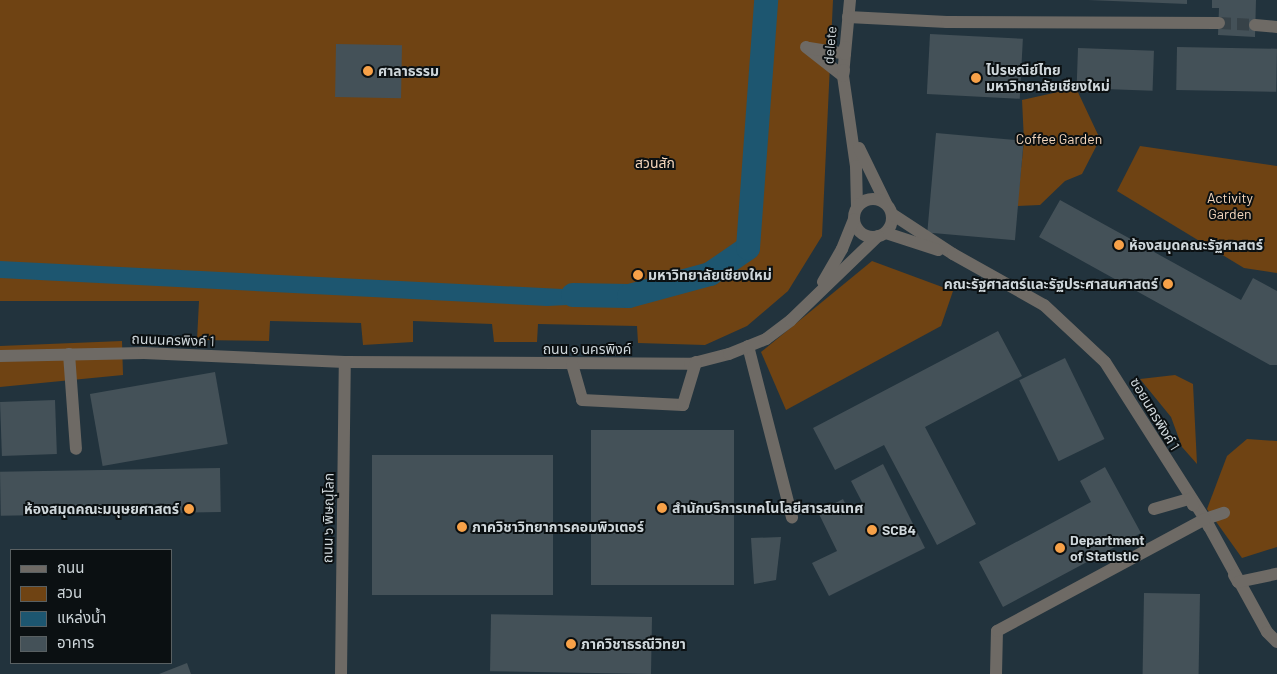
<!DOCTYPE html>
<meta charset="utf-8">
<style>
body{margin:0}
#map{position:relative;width:1277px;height:674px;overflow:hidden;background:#1c282e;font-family:Barlow,"Noto Sans Thai",sans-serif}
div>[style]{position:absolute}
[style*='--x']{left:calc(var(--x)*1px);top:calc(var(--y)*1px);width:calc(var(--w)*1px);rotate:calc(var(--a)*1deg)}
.built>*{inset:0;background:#22333d}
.green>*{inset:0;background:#6f4313}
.water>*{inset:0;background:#1d5670}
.canal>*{height:24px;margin:-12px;padding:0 12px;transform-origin:12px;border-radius:12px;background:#1d5670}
.building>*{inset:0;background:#445158;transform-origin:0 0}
.minor-tunnel>*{height:12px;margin-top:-6px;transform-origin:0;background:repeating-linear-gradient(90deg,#374248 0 12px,transparent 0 18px)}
.minor>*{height:12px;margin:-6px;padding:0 6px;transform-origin:6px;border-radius:6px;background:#6e6a65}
.minor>.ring{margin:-6px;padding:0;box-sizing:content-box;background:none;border:12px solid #6e6a65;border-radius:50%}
.dots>*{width:14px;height:14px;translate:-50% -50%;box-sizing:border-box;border:2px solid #0b1012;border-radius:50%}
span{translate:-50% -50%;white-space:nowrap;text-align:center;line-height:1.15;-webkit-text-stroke:4px #0b1012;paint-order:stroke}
.street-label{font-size:14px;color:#cfd7db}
.poi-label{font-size:14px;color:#cfd7db;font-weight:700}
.left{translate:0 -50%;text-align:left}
.right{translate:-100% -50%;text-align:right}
.park-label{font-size:14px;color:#f6d8be}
.legend{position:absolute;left:10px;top:549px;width:162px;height:115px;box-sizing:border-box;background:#0b1012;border:1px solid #596062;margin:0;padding:6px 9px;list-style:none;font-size:15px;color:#cfd7db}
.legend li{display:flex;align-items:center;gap:10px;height:25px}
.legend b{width:25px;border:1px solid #596062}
</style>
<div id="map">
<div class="built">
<i style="clip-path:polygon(evenodd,0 0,1277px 0,1277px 674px,0 674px,0 0,11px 550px,171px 550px,171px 663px,11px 663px,11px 550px)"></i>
</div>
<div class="green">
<i style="clip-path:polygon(0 0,833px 0,822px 236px,788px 291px,747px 326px,705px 345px,638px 343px,637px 326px,538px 324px,537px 342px,494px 342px,492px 324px,413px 321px,413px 342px,363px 345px,361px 323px,270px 321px,269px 341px,197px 340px,199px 301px,0 301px)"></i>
<i style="clip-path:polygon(1076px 88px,1100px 139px,1082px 174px,1065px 181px,1040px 205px,1017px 206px,1024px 141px,1022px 100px)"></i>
<i style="clip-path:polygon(1140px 146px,1277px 166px,1277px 273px,1244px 268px,1117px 191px)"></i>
<i style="clip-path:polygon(872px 261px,953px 291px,941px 326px,786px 410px,761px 352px)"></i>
<i style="clip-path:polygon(122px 341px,123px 375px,0 387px,0 346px)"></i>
<i style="clip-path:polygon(1175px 375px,1193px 384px,1197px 464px,1182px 447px,1171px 417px,1140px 379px)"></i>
<i style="clip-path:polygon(1247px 439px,1277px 441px,1277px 547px,1242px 558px,1207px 509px,1227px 456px)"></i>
</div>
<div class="water">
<i style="clip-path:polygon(0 261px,602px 291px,610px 303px,547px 306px,0 278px)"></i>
</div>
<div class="canal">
<i style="--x:573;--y:295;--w:56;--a:1"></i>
<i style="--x:629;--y:296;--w:84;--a:-15.2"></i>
<i style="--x:710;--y:274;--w:46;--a:-34.4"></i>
<i style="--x:748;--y:248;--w:249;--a:-85.8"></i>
</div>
<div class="building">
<i style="clip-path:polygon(1088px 0,1187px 0,1187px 4px)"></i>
<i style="clip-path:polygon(1212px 0,1256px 0,1255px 37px,1218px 35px,1219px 8px,1212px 8px)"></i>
<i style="left:930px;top:34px;width:93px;height:60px;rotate:3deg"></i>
<i style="left:336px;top:44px;width:66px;height:53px;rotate:1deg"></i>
<i style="left:1177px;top:47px;width:100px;height:43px;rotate:1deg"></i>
<i style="left:1078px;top:48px;width:76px;height:40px;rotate:2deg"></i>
<i style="left:936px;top:133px;width:88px;height:100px;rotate:5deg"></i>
<i style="clip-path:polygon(1060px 200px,1241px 300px,1253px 278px,1277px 291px,1277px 365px,1270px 365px,1039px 237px)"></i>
<i style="clip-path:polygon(998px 331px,1022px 376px,925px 427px,976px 524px,937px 545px,884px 445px,835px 470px,813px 428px)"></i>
<i style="left:1065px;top:358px;width:90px;height:51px;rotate:64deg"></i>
<i style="left:215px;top:372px;width:73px;height:127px;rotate:80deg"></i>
<i style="left:55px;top:400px;width:54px;height:55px;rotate:88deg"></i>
<i style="left:591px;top:430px;width:143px;height:155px"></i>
<i style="left:553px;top:455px;width:140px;height:181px;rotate:90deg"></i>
<i style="clip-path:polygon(883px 464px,925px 548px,829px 596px,812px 563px,837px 551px,818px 512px,843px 499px,849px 511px,863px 504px,851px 481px)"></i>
<i style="clip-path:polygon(1105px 467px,1141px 533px,1003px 607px,979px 562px,1091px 502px,1080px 481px)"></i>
<i style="left:220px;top:468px;width:44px;height:220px;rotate:89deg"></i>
<i style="clip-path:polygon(781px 537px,776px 580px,754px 584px,751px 538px)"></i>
<i style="left:1144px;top:593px;width:56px;height:81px;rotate:1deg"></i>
<i style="left:652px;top:617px;width:57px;height:161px;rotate:91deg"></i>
<i style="clip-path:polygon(187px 663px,191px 674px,159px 674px)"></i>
</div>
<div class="minor-tunnel">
<i style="--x:1219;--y:23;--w:36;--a:3"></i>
</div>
<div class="minor">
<i style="--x:850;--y:0;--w:76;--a:95.3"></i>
<i style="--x:843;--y:76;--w:91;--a:81.8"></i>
<i style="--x:856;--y:166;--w:41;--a:88.6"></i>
<i style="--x:848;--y:17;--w:99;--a:2.9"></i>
<i style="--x:947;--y:22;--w:272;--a:0.2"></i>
<i style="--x:1255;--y:25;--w:22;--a:5"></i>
<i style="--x:806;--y:47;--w:47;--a:38.1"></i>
<i style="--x:843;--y:76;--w:6;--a:-81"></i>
<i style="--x:809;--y:48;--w:36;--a:9"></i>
<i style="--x:845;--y:54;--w:7;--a:-90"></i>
<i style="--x:859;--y:148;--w:61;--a:63.9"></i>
<i class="ring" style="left:854px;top:199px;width:26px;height:26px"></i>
<i style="--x:892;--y:214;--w:73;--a:33.3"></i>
<i style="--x:953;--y:254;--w:104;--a:29.3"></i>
<i style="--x:1044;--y:305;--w:83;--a:43.1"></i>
<i style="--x:1105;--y:362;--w:186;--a:57.5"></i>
<i style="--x:1205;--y:519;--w:129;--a:61.2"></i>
<i style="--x:1267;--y:632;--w:14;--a:45"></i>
<i style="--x:886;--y:233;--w:55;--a:18.1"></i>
<i style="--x:823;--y:282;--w:38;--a:-60"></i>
<i style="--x:842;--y:249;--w:32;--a:-68"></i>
<i style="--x:748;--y:346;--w:177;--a:75.6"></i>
<i style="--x:69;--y:354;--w:95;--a:85.8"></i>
<i style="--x:0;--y:356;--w:144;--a:-1.2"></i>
<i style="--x:144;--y:353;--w:201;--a:2.6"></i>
<i style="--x:345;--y:362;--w:345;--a:0.3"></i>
<i style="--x:690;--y:364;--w:40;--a:-14.4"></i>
<i style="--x:729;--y:354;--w:40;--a:-22"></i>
<i style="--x:766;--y:339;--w:31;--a:-37"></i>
<i style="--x:791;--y:320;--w:121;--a:-44"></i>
<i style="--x:572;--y:364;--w:37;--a:74"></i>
<i style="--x:582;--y:400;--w:101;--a:2.8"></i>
<i style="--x:683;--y:405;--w:45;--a:-73.2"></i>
<i style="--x:1154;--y:509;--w:37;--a:-16"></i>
<i style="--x:1190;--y:499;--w:7;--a:63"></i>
<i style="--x:1209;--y:527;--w:9;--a:-117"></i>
<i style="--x:1205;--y:519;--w:20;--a:-18"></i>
<i style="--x:1234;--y:575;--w:8;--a:60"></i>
<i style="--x:1238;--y:582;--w:40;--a:-12"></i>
<i style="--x:341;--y:674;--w:312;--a:-89.3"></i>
<i style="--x:996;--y:674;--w:43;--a:-88.7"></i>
<i style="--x:997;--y:631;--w:236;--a:-28.3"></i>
</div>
<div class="dots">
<i style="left:368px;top:71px;background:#f7a148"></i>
<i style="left:976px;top:78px;background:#f7a148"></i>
<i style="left:1119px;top:245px;background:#f7a148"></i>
<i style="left:638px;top:275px;background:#f7a148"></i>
<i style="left:1168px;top:284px;background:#f7a148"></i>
<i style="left:662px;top:508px;background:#f7a148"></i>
<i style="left:189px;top:509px;background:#f7a148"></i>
<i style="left:462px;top:527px;background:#f7a148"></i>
<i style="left:872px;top:530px;background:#f7a148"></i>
<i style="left:1060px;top:548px;background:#f7a148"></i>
<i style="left:571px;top:644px;background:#f7a148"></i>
</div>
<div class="street-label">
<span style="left:830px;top:45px;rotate:-85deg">delete</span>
<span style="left:173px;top:340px;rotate:2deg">ถนนนครพิงค์ 1</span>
<span style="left:587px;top:349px">ถนน ๑ นครพิงค์</span>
<span style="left:1155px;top:414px;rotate:59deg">ซอยนครพิงค์ 1</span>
<span style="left:328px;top:518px;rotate:-89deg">ถนน ๖ พิษณุโลก</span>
</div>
<div class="poi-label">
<span class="left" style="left:986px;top:78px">ไปรษณีย์ไทย<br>มหาวิทยาลัยเชียงใหม่</span>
<span class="left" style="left:378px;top:71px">ศาลาธรรม</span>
<span class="left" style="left:1129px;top:245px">ห้องสมุดคณะรัฐศาสตร์</span>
<span class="left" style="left:648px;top:275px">มหาวิทยาลัยเชียงใหม่</span>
<span class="right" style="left:1158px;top:284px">คณะรัฐศาสตร์และรัฐประศาสนศาสตร์</span>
<span class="left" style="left:672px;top:508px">สำนักบริการเทคโนโลยีสารสนเทศ</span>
<span class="right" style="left:179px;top:509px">ห้องสมุดคณะมนุษยศาสตร์</span>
<span class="left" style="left:472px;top:527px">ภาควิชาวิทยาการคอมพิวเตอร์</span>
<span class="left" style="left:882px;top:530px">SCB4</span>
<span class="left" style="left:1070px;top:548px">Department<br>of Statistic</span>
<span class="left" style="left:581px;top:644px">ภาควิชาธรณีวิทยา</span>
</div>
<div class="park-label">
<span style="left:1059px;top:139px">Coffee Garden</span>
<span style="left:655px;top:163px">สวนสัก</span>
<span style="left:1230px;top:206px">Activity<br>Garden</span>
</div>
<ul class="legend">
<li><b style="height:6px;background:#6e6a65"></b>ถนน</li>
<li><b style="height:14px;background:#6f4313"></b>สวน</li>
<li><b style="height:14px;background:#1d5670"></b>แหล่งน้ำ</li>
<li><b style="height:14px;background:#445158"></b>อาคาร</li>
</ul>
</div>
